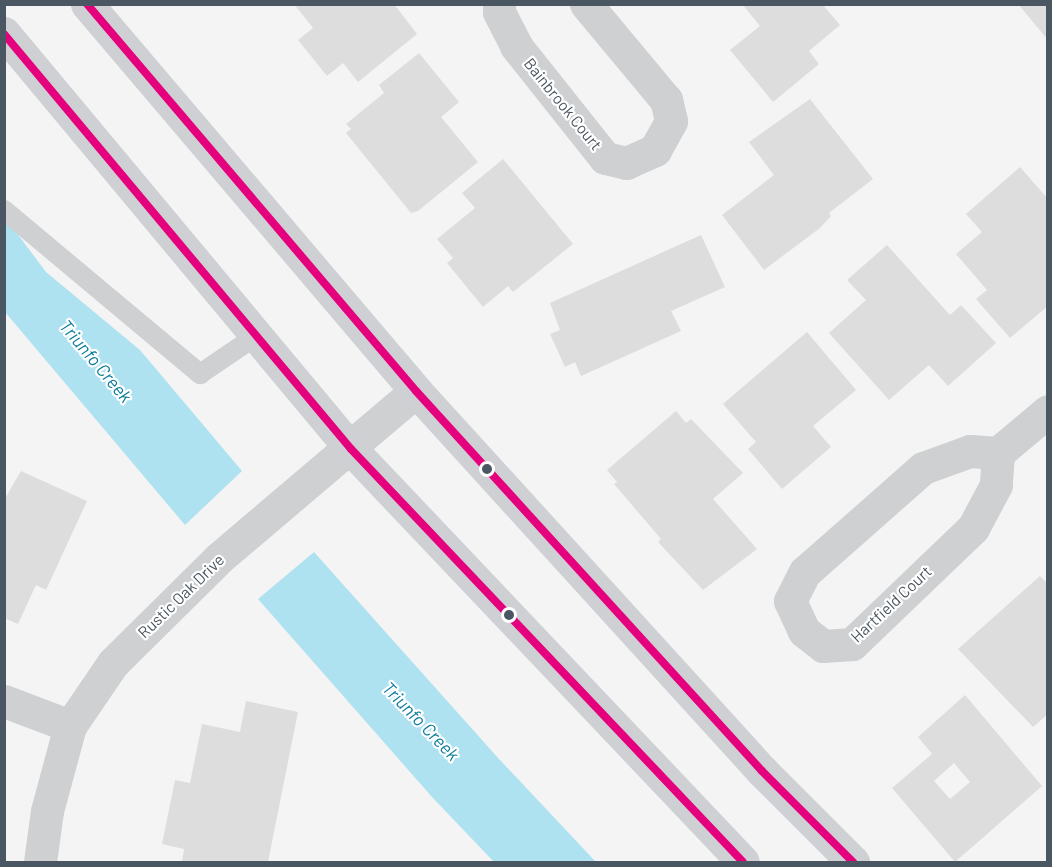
<!DOCTYPE html>
<style>
body{margin:0}
#map{position:relative;width:1052px;height:867px;overflow:hidden;background:#f4f4f4;font-family:Barlow,sans-serif}
div>[style]{position:absolute}
[style*='--x']{left:calc(var(--x)*1px);top:calc(var(--y)*1px);width:calc(var(--w)*1px);rotate:calc(var(--a)*1deg)}
.water>*{inset:0;background:#aee2f0}
.building>*{inset:0;background:#ddddde}
.lane>*{height:20px;margin:-10px;padding:0 10px;transform-origin:10px;border-radius:10px;background:#ced0d2}
.street>*{height:33px;margin:-16.5px;padding:0 16.5px;transform-origin:16.5px;border-radius:16.5px;background:#ced0d2}
.secondary>*{height:33px;margin:-16.5px;padding:0 16.5px;transform-origin:16.5px;border-radius:16.5px;background:#ced0d4}
.bus-1>*{height:8px;margin:-4px;padding:0 4px;transform-origin:4px;border-radius:4px;background:#e5007d}
.dots>*{width:16px;height:16px;translate:-50% -50%;box-sizing:border-box;border:3px solid #fff;border-radius:50%}
span{translate:-50% -50%;white-space:nowrap;text-align:center;line-height:1.15;-webkit-text-stroke:4.5px #fff;paint-order:stroke}
.street-label{font-size:16px;color:#4a5661}
.water-label{font-size:18px;color:#0c7c9b;font-style:italic}
.frame{position:absolute;inset:0;border:6px solid #4a5661;pointer-events:none}
</style>
<div id="map">
<div class="water">
<i style="clip-path:polygon(4px 216px,46px 272px,140px 350px,242px 471px,185px 525px,5px 312px)"></i>
<i style="clip-path:polygon(314px 552px,499px 759px,596px 862px,494px 862px,432px 797px,258px 599px)"></i>
</div>
<div class="building">
<i style="clip-path:polygon(294px 4px,394px 4px,417px 34px,358px 82px,343px 63px,327px 76px,298px 40px,313px 28px)"></i>
<i style="clip-path:polygon(1018px 4px,1048px 4px,1048px 40px)"></i>
<i style="clip-path:polygon(743px 5px,823px 5px,840px 25px,809px 51px,819px 64px,773px 102px,730px 50px,760px 26px)"></i>
<i style="clip-path:polygon(419px 53px,459px 102px,441px 117px,478px 162px,418px 211px,411px 213px,346px 133px,351px 129px,346px 124px,384px 93px,379px 85px)"></i>
<i style="clip-path:polygon(810px 99px,873px 179px,829px 213px,831px 216px,820px 228px,764px 270px,722px 215px,774px 175px,749px 142px)"></i>
<i style="clip-path:polygon(503px 159px,573px 244px,513px 292px,508px 286px,483px 307px,447px 263px,453px 258px,437px 239px,475px 208px,462px 193px)"></i>
<i style="clip-path:polygon(1020px 167px,1048px 199px,1048px 306px,1010px 338px,976px 299px,987px 290px,956px 254px,982px 232px,966px 214px)"></i>
<i style="clip-path:polygon(701px 235px,725px 287px,671px 311px,681px 331px,581px 376px,575px 362px,565px 367px,550px 334px,560px 330px,550px 303px)"></i>
<i style="clip-path:polygon(887px 245px,950px 315px,961px 305px,996px 343px,948px 386px,929px 365px,889px 400px,829px 333px,866px 300px,847px 280px)"></i>
<i style="clip-path:polygon(807px 332px,856px 390px,813px 426px,831px 447px,782px 489px,748px 449px,756px 442px,723px 404px)"></i>
<i style="clip-path:polygon(676px 411px,686px 423px,691px 419px,743px 473px,713px 499px,757px 549px,703px 590px,658px 542px,661px 539px,614px 484px,617px 482px,607px 470px)"></i>
<i style="clip-path:polygon(21px 471px,87px 501px,46px 590px,36px 585px,18px 624px,4px 618px,4px 500px)"></i>
<i style="clip-path:polygon(1040px 576px,1048px 584px,1048px 714px,1033px 727px,958px 649px)"></i>
<i style="clip-path:polygon(evenodd,965px 695px,1042px 786px,955px 862px,892px 788px,932px 754px,918px 737px,965px 695px,954px 763px,970px 782px,950px 799px,934px 781px,954px 763px)"></i>
<i style="clip-path:polygon(246px 701px,298px 712px,268px 862px,182px 862px,184px 849px,162px 844px,175px 780px,190px 783px,202px 724px,240px 732px)"></i>
</div>
<div class="lane">
<i style="--x:4;--y:210;--w:256;--a:39.9"></i>
<i style="--x:200;--y:374;--w:68;--a:-34.2"></i>
</div>
<div class="street">
<i style="--x:499;--y:4;--w:8;--a:90"></i>
<i style="--x:499;--y:12;--w:38;--a:63"></i>
<i style="--x:516;--y:46;--w:143;--a:51.5"></i>
<i style="--x:605;--y:158;--w:22;--a:13"></i>
<i style="--x:626;--y:163;--w:32;--a:-24"></i>
<i style="--x:655;--y:150;--w:33;--a:-61"></i>
<i style="--x:671;--y:121;--w:22;--a:-103"></i>
<i style="--x:666;--y:100;--w:125;--a:-129.8"></i>
<i style="--x:998;--y:453;--w:32;--a:94"></i>
<i style="--x:996;--y:485;--w:49;--a:118.1"></i>
<i style="--x:973;--y:528;--w:168;--a:136.2"></i>
<i style="--x:852;--y:644;--w:29;--a:176"></i>
<i style="--x:823;--y:646;--w:24;--a:-142"></i>
<i style="--x:804;--y:631;--w:33;--a:-115"></i>
<i style="--x:790;--y:601;--w:33;--a:-63"></i>
<i style="--x:805;--y:572;--w:157;--a:-41.4"></i>
<i style="--x:923;--y:468;--w:50;--a:-19.9"></i>
<i style="--x:970;--y:451;--w:28;--a:4"></i>
<i style="--x:998;--y:453;--w:65;--a:-40"></i>
<i style="--x:4;--y:701;--w:71;--a:20.7"></i>
<i style="--x:40;--y:862;--w:51;--a:-82.2"></i>
<i style="--x:47;--y:811;--w:88;--a:-74.9"></i>
<i style="--x:70;--y:726;--w:76;--a:-55.7"></i>
<i style="--x:113;--y:663;--w:149;--a:-44.7"></i>
<i style="--x:219;--y:558;--w:258;--a:-40.3"></i>
</div>
<div class="secondary">
<i style="--x:87;--y:4;--w:508;--a:49.63"></i>
<i style="--x:416;--y:391;--w:514;--a:47.68"></i>
<i style="--x:762;--y:771;--w:129;--a:45"></i>
<i style="--x:4;--y:33;--w:542;--a:50.17"></i>
<i style="--x:351;--y:449;--w:569;--a:46.49"></i>
</div>
<div class="bus-1">
<i style="--x:87;--y:4;--w:508;--a:49.63"></i>
<i style="--x:416;--y:391;--w:514;--a:47.68"></i>
<i style="--x:762;--y:771;--w:129;--a:45"></i>
<i style="--x:4;--y:34;--w:541;--a:50.1"></i>
<i style="--x:351;--y:449;--w:569;--a:46.49"></i>
</div>
<div class="dots">
<i style="left:487px;top:469px;background:#4a5661"></i>
<i style="left:509px;top:615px;background:#4a5661"></i>
</div>
<div class="street-label">
<span style="left:563px;top:104px;rotate:51deg">Bainbrook Court</span>
<span style="left:181px;top:596px;rotate:-44deg">Rustic Oak Drive</span>
<span style="left:891px;top:604px;rotate:-43deg">Hartfield Court</span>
</div>
<div class="water-label">
<span style="left:96px;top:361px;rotate:50deg">Triunfo Creek</span>
<span style="left:421px;top:721px;rotate:46deg">Triunfo Creek</span>
</div>
<div class="frame"></div>
</div>
